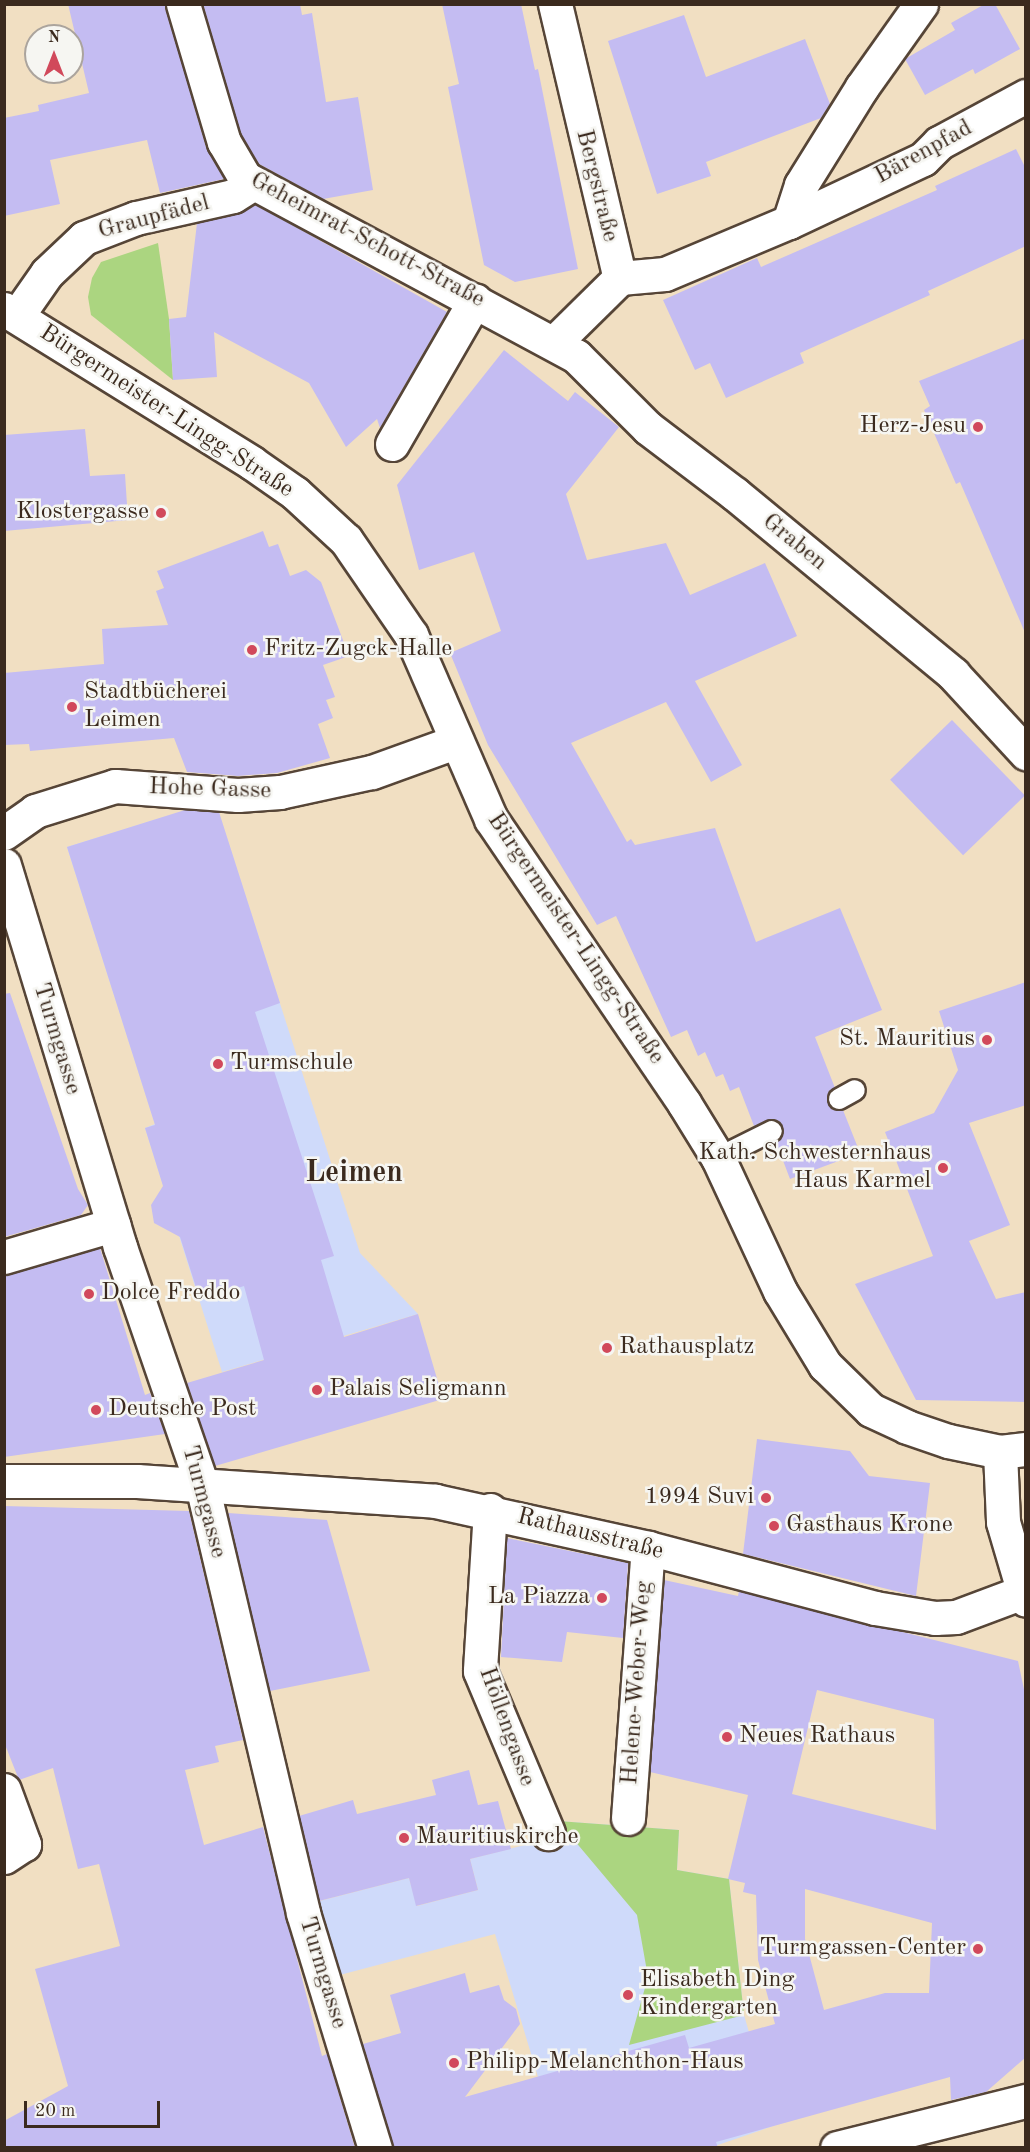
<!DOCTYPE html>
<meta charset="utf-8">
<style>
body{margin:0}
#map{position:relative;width:1030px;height:2152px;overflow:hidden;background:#f1dfc2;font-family:"Old Standard TT",serif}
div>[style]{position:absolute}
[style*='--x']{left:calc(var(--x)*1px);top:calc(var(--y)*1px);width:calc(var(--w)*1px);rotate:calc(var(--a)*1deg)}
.built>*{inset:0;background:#cfdafa}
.green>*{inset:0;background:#abd580}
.building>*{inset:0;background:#c4bcf2;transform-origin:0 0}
.roads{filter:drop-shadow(2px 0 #564537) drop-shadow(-2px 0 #564537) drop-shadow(0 2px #564537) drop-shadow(0 -2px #564537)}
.service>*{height:20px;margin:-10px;padding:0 10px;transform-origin:10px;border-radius:10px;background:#fff}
.minor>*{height:33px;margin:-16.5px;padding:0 16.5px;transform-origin:16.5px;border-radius:16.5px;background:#fff}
.tertiary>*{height:33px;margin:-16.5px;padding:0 16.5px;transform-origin:16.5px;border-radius:16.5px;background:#fff}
.dots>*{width:16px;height:16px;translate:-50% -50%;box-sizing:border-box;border:3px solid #f6f6f2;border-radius:50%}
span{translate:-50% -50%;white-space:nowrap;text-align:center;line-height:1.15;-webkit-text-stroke:5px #f6f6f2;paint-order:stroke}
.street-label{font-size:24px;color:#3b2a1e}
.poi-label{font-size:24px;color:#3b2a1e}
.right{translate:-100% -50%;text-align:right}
.left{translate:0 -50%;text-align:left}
.district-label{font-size:30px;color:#3b2a1e;font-weight:700}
.frame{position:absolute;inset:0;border:6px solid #3b2a1e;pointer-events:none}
.north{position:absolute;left:24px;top:24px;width:60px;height:60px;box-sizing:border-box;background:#f6f6f2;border:2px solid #aba49d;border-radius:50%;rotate:0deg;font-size:16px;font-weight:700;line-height:24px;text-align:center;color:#3b2a1e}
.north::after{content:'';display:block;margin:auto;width:21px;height:27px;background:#d1495b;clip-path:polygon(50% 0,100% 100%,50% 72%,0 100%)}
.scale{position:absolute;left:24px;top:2101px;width:136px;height:27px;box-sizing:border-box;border:3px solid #3b2a1e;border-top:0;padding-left:8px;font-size:18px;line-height:21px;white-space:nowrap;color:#3b2a1e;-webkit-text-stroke:4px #f6f6f2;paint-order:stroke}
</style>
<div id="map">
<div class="built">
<i style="clip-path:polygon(218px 810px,360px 1253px,418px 1314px,222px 1372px,145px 1128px,155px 1124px,67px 847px,164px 817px,168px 826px)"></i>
<i style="clip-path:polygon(558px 1821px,679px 1830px,677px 1870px,729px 1879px,744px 2015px,776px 2125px,712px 2147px,538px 2077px,495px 1934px,336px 1976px,316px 1902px,409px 1878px,417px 1906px,478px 1890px,470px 1859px,537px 1842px)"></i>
</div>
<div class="green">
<i style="clip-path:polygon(158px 243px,169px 319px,173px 380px,91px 315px,88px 297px,92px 278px,101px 262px)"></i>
<i style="clip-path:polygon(558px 1821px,679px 1830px,677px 1870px,729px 1879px,744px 2015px,629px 2045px,648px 1977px,637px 1915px)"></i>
</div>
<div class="building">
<i style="clip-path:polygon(68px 4px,165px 4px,206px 147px,224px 179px,160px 193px,147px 140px,50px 160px,60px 204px,4px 216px,4px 118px,39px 111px,38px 105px,89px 93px)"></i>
<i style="clip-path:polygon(203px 4px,300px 4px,302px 15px,312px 13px,326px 102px,358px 97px,373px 190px,323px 199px,259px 164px,241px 135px)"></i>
<i style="clip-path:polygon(442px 4px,521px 4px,535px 70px,538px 69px,578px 269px,515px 282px,484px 265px,448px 87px,459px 84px)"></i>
<i style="clip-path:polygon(985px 4px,995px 4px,1020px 49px,975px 74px,973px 69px,925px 95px,905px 59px,955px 30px,951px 23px)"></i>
<i style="clip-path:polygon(684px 15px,706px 77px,805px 39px,830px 104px,821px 118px,706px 162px,711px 176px,657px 194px,608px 41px)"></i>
<i style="clip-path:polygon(1016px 149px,1026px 169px,1026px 246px,928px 291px,930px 295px,800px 353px,804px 363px,726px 398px,710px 363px,695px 370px,663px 300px,757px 258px,761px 267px,937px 190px,935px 186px)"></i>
<i style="clip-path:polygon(255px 204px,447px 312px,380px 428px,377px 419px,346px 447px,309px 383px,214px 332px,217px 377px,173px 380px,169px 319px,186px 317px,197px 223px,237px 214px)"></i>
<i style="clip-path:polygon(1026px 338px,1026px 635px,960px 482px,956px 484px,924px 410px,930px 406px,919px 381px)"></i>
<i style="clip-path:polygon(504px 350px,568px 401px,575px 392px,619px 427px,566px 494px,587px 560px,666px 543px,690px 595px,765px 563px,797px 636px,695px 681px,742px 765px,711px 782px,666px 702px,571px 743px,627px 842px,631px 839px,635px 845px,715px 828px,756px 942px,840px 908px,882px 1010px,815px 1037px,835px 1088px,828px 1093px,828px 1104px,833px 1110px,843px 1110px,860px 1153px,790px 1179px,776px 1142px,782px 1137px,782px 1125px,772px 1119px,754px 1126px,739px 1087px,730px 1091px,723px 1074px,716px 1077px,705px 1052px,698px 1056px,687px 1030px,671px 1037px,616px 916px,597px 925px,488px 745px,450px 653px,501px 631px,474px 552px,419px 570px,397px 485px)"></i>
<i style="clip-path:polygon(85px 429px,90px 476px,125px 474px,128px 520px,4px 531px,4px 435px)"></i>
<i style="clip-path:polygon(263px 531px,269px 547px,278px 544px,290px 576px,306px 570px,321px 582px,349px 656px,323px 665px,335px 697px,326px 700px,333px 718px,318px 724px,330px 758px,277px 773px,238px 776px,187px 772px,174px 738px,30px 751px,29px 744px,4px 745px,4px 673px,104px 664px,102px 629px,168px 625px,156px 591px,164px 588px,157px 571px)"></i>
<i style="left:952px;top:720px;width:105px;height:86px;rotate:46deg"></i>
<i style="clip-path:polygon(185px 810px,219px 812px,280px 1003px,255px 1012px,334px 1256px,321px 1260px,344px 1337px,418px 1314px,443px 1399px,215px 1466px,187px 1383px,264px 1360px,244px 1286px,200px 1300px,180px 1237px,154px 1223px,151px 1205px,163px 1186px,145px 1128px,155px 1125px,67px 847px)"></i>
<i style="clip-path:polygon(1026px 982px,1026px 1105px,969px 1123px,1010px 1225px,969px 1241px,996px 1299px,1026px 1292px,1026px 1402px,916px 1400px,855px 1284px,933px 1256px,885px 1132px,934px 1113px,958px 1070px,939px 1011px)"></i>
<i style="clip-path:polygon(10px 993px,78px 1189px,88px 1205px,81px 1215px,4px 1237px,4px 994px)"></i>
<i style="clip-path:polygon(100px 1248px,145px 1395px,150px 1393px,165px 1434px,4px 1457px,4px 1275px)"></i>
<i style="clip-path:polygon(757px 1439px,850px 1451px,869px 1476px,930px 1483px,916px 1596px,743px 1554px)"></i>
<i style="clip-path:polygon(4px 1506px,189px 1511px,243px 1740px,215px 1746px,219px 1762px,185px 1770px,204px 1845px,263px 1827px,322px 2056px,327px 2054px,355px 2148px,4px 2148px,4px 2121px,68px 2086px,35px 1969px,120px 1946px,99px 1864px,78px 1869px,53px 1768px,19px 1780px,4px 1742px)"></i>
<i style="clip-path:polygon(228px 1513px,327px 1520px,370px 1671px,270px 1691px)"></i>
<i style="clip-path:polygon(507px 1538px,628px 1563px,623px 1638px,567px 1632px,562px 1662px,501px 1657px)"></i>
<i style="clip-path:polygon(evenodd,664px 1580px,738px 1596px,739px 1591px,1018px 1661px,1026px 1699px,1025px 2058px,986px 2092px,951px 2100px,950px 2077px,716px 2142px,718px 2148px,393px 2148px,363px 2044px,401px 2033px,390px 1995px,465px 1973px,470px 1993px,499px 1985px,504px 2000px,516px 2009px,520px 2024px,465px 2097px,685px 2035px,689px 2048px,775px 2024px,758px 1960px,756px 1895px,743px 1892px,745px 1883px,728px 1879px,748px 1795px,650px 1772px,664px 1580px,817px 1690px,934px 1719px,936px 1830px,792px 1794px,817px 1690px,664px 1580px,805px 1889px,932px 1923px,929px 1993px,885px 1993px,824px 2010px,805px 1939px,805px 1889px)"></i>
<i style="clip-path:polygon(469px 1770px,478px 1805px,498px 1801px,511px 1849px,470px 1859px,478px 1890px,416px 1906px,409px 1878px,319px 1901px,299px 1816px,353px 1800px,357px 1814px,436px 1795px,432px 1780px)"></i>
</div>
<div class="roads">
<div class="service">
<i style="--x:839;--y:1099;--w:18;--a:-29"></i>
<i style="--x:718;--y:1158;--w:60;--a:-26.6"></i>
</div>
<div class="minor">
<i style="--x:183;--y:4;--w:144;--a:73.5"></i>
<i style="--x:224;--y:142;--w:42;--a:59.7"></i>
<i style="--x:245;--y:178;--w:376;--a:28.3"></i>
<i style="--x:576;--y:356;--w:102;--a:45"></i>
<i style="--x:648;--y:428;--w:109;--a:37.2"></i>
<i style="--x:735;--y:494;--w:283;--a:39.5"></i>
<i style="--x:953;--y:674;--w:108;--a:47.3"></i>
<i style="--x:555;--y:4;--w:282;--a:76.7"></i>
<i style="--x:789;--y:222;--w:39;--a:-72"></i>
<i style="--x:801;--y:185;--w:115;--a:-58.1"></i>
<i style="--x:862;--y:87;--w:102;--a:-54.6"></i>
<i style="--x:620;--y:278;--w:45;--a:-5.1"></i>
<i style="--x:665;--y:274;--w:134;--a:-22.8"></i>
<i style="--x:789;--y:222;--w:148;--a:-25.2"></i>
<i style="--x:923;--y:159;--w:23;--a:-45"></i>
<i style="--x:939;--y:143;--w:99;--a:-28.4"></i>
<i style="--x:17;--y:316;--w:52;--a:-55.1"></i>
<i style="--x:47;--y:273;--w:51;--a:-43.4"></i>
<i style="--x:84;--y:238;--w:56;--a:-21"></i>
<i style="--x:136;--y:218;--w:99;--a:-12.8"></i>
<i style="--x:233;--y:196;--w:22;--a:-32"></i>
<i style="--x:555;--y:342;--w:91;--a:-44.6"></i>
<i style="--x:392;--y:444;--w:166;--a:-60"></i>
<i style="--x:4;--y:833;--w:38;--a:-35"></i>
<i style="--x:35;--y:811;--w:84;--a:-17.4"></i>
<i style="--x:115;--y:786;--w:123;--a:4.2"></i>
<i style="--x:238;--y:795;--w:42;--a:-4.1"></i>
<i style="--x:280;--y:792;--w:94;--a:-12.3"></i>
<i style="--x:372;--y:772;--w:88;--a:-19.9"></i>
<i style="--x:4;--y:865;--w:399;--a:73.1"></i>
<i style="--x:120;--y:1247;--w:252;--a:71"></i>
<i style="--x:202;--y:1485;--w:440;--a:76.7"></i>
<i style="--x:303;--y:1913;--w:246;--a:73"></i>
<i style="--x:4;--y:1257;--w:114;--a:-16.4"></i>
<i style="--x:1000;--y:1452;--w:70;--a:87.5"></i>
<i style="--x:1003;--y:1522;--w:81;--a:73.6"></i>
<i style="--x:4;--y:1481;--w:133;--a:0"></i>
<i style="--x:137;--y:1481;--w:299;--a:3.8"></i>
<i style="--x:435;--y:1501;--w:218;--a:12.4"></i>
<i style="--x:648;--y:1548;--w:235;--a:14.8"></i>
<i style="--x:875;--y:1608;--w:61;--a:9.5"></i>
<i style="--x:935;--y:1618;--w:21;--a:-3"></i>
<i style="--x:956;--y:1617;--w:72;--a:-20.5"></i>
<i style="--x:490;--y:1510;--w:161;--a:93.6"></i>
<i style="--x:480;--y:1671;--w:176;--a:67.2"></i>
<i style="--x:4;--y:1790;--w:58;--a:69.7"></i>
<i style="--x:24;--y:1844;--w:24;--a:147"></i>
<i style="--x:628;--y:1818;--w:271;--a:-85.8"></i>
<i style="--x:837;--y:2148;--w:195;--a:-14"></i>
</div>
<div class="tertiary">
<i style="--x:4;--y:309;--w:292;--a:31.8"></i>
<i style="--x:252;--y:463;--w:52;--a:34.9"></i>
<i style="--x:295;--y:493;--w:69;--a:42.7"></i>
<i style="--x:346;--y:540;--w:115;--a:55.6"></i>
<i style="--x:411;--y:635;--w:201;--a:66.5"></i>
<i style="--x:491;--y:819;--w:343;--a:55.8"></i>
<i style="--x:684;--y:1103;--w:65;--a:58.3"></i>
<i style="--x:718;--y:1158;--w:147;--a:65"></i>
<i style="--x:780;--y:1291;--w:87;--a:58.7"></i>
<i style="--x:825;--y:1365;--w:64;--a:44.4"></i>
<i style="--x:871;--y:1410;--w:40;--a:25"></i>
<i style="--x:907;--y:1427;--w:43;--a:18.9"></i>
<i style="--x:948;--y:1441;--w:53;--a:11.9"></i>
<i style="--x:1000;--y:1452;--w:26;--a:-7"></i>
</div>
</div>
<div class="dots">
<i style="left:978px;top:427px;background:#d1495b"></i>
<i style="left:161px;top:513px;background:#d1495b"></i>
<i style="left:252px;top:650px;background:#d1495b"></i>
<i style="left:72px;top:707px;background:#d1495b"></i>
<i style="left:987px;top:1040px;background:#d1495b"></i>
<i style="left:218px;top:1064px;background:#d1495b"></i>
<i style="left:943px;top:1168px;background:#d1495b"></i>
<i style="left:89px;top:1294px;background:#d1495b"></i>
<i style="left:607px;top:1348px;background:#d1495b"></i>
<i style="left:317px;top:1390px;background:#d1495b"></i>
<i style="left:96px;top:1410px;background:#d1495b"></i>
<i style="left:766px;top:1498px;background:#d1495b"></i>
<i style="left:774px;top:1526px;background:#d1495b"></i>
<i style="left:602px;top:1598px;background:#d1495b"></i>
<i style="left:727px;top:1737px;background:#d1495b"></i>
<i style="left:404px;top:1838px;background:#d1495b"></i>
<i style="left:978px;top:1949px;background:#d1495b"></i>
<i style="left:628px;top:1995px;background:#d1495b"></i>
<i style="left:454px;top:2063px;background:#d1495b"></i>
</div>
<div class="street-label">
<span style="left:924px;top:153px;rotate:-29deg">Bärenpfad</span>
<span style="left:596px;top:186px;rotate:76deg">Bergstraße</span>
<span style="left:154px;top:218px;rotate:-15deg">Graupfädel</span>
<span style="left:367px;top:241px;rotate:28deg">Geheimrat-Schott-Straße</span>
<span style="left:166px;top:412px;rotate:33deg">Bürgermeister-Lingg-Straße</span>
<span style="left:794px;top:543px;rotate:39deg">Graben</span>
<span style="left:210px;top:790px;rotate:2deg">Hohe Gasse</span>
<span style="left:575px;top:939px;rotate:56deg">Bürgermeister-Lingg-Straße</span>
<span style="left:56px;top:1039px;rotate:73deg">Turmgasse</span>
<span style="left:203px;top:1502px;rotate:75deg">Turmgasse</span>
<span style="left:590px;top:1535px;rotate:14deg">Rathausstraße</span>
<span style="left:638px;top:1683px;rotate:-86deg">Helene-Weber-Weg</span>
<span style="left:506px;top:1727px;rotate:70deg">Höllengasse</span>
<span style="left:322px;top:1973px;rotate:73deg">Turmgasse</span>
</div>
<div class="poi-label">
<span class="right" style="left:966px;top:427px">Herz-Jesu</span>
<span class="right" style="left:149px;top:513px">Klostergasse</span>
<span class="left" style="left:264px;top:650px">Fritz-Zugck-Halle</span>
<span class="left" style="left:84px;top:707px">Stadtbücherei<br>Leimen</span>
<span class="right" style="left:975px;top:1040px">St. Mauritius</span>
<span class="left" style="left:230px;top:1064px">Turmschule</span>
<span class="right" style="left:931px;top:1168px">Kath. Schwesternhaus<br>Haus Karmel</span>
<span class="left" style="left:101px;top:1294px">Dolce Freddo</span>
<span class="left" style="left:619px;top:1348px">Rathausplatz</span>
<span class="left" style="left:329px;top:1390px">Palais Seligmann</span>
<span class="left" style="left:108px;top:1410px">Deutsche Post</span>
<span class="right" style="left:754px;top:1498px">1994 Suvi</span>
<span class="left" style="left:786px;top:1526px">Gasthaus Krone</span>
<span class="right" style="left:590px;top:1598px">La Piazza</span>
<span class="left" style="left:739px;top:1737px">Neues Rathaus</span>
<span class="left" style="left:416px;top:1838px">Mauritiuskirche</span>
<span class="right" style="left:966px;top:1949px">Turmgassen-Center</span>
<span class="left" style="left:640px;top:1995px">Elisabeth Ding<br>Kindergarten</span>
<span class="left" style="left:466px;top:2063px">Philipp-Melanchthon-Haus</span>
</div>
<div class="district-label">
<span style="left:354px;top:1173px">Leimen</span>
</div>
<div class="frame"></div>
<div class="north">N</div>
<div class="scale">20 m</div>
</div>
